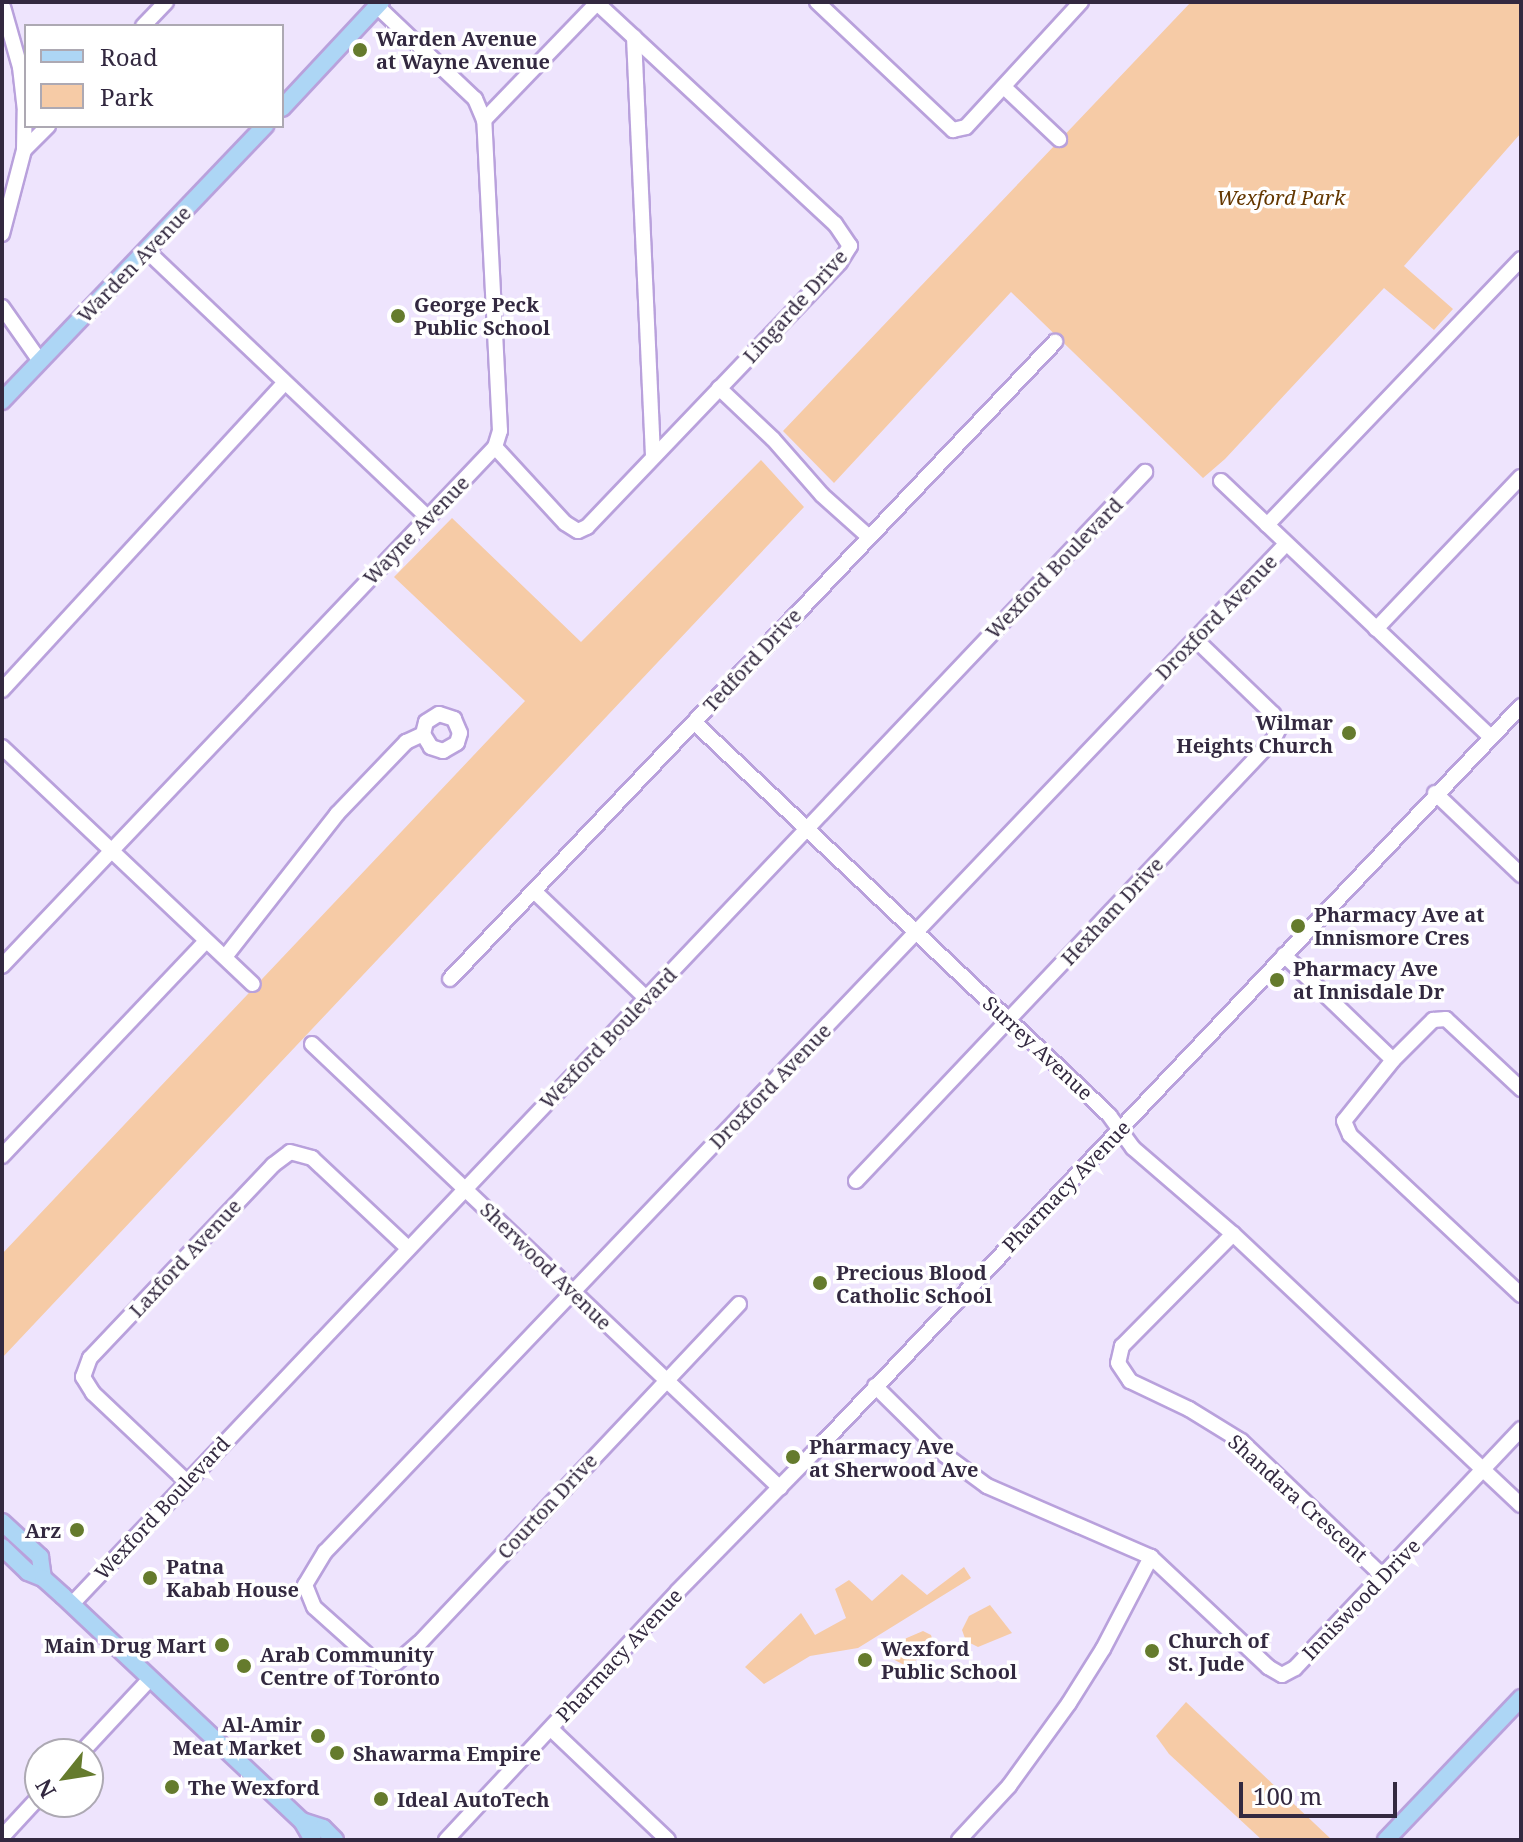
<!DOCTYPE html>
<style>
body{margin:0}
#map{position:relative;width:1523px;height:1842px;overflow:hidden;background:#eee4fd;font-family:"Noto Serif",serif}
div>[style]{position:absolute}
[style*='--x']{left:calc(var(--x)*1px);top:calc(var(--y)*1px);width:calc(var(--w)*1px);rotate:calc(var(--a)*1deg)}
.green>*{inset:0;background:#f6cba6}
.roads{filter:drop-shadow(2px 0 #b9a1dc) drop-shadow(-2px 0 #b9a1dc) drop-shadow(0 2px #b9a1dc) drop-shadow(0 -2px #b9a1dc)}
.minor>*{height:14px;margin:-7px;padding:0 7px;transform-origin:7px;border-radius:7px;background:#fff}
.major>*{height:16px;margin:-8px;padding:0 8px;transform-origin:8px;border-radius:8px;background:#add6f5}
.dots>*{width:22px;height:22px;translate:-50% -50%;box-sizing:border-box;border:4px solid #fff;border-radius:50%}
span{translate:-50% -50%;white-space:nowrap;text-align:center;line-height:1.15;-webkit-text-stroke:7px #fff;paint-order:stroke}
.poi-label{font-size:20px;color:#332940;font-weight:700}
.left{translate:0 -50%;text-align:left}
.right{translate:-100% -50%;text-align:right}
.park-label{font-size:20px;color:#643700;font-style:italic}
.street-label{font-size:20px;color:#332940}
.frame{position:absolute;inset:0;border:4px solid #332940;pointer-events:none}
.legend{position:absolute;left:24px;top:24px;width:260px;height:104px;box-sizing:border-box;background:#fff;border:2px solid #ada9b3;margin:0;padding:10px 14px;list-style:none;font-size:24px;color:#332940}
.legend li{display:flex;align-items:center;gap:16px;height:40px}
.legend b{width:40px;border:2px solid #ada9b3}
.north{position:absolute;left:24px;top:1738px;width:80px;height:80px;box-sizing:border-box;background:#fff;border:2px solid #ada9b3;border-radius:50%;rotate:240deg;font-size:22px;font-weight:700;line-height:32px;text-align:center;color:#332940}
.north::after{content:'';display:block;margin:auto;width:28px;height:36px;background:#657b2d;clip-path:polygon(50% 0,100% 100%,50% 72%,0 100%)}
.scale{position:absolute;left:1239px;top:1782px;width:158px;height:36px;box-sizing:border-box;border:4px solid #332940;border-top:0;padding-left:10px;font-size:24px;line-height:28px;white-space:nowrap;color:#332940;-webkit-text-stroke:6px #fff;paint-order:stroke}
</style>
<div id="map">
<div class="green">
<i style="clip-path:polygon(1191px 2px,1521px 2px,1521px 133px,1404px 266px,1453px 309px,1434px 330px,1384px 288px,1225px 459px,1203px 478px,1011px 292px,834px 483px,783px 431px)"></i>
<i style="clip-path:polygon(761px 460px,804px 507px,2px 1358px,2px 1254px,525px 701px,394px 577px,452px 518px,581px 642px)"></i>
<i style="clip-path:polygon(964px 1567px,971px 1578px,858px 1648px,810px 1656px,764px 1684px,745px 1667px,801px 1613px,815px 1635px,846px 1618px,835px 1589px,849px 1580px,872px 1601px,902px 1574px,927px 1595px)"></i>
<i style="clip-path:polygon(990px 1605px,1012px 1633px,978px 1647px,966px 1641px,962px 1630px,969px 1616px)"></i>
<i style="clip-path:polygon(923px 1631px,931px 1635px,935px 1649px,920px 1655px,910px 1668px,887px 1656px,888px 1646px)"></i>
<i style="clip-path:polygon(1186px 1702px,1332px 1840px,1262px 1840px,1169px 1754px,1156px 1736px)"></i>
</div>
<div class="roads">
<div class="minor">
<i style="--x:817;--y:2;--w:187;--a:43.3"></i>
<i style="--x:953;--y:130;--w:13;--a:-13"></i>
<i style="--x:966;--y:127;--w:170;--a:-47.4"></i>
<i style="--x:143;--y:26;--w:33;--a:-46"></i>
<i style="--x:634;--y:37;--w:418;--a:87.4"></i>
<i style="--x:1004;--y:87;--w:76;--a:43.4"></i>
<i style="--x:484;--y:120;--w:164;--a:-46"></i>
<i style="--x:24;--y:150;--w:34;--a:-45"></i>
<i style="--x:2;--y:234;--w:87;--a:-75.3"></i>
<i style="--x:24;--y:150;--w:39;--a:-89"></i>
<i style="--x:25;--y:111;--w:44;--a:-96.5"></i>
<i style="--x:20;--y:67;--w:62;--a:-105.8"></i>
<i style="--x:147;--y:251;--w:386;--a:43.5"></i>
<i style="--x:2;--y:307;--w:66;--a:54.9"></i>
<i style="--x:719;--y:388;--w:74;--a:43.4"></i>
<i style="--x:773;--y:439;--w:74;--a:48.8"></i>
<i style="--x:822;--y:495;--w:63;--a:41.8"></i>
<i style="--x:495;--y:447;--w:103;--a:47.4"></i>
<i style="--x:565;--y:523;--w:15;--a:32"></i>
<i style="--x:578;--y:531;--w:10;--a:-24"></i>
<i style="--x:587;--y:527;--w:366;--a:-46.3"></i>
<i style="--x:840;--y:262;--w:19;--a:-58"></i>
<i style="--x:850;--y:246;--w:27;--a:-124"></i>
<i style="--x:835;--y:224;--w:325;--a:-137.1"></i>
<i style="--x:1221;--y:481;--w:372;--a:43.5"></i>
<i style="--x:1267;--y:525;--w:368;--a:-46.3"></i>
<i style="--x:1376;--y:629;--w:210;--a:-46.4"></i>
<i style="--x:2;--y:690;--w:417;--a:-47.4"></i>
<i style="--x:694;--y:722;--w:572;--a:43.44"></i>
<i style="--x:1109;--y:1115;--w:41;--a:54"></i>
<i style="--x:1133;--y:1148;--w:132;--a:40.7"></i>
<i style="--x:1233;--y:1234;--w:395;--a:43.3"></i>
<i style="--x:2;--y:747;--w:345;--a:43.4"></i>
<i style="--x:1435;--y:793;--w:119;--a:43.6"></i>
<i style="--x:534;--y:891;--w:155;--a:43.7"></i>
<i style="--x:1284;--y:955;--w:151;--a:43.9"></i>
<i style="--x:1393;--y:1060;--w:57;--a:-45"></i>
<i style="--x:1433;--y:1020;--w:13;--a:-4"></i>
<i style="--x:1446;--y:1019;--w:103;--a:43"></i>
<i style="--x:225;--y:957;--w:182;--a:-51.9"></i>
<i style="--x:337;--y:814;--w:100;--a:-46.2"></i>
<i style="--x:406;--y:742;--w:19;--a:-25"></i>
<i style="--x:423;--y:734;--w:12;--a:-76"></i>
<i style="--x:426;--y:722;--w:15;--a:-32"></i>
<i style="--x:439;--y:714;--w:16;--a:18"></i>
<i style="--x:454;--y:719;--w:15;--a:67"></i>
<i style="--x:460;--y:733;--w:10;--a:107"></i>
<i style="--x:457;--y:743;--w:16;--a:150"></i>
<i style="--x:443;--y:751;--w:13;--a:-162"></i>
<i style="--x:431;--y:747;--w:15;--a:-122"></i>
<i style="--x:2;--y:966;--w:716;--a:-46.47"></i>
<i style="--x:495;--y:447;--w:17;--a:-73"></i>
<i style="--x:500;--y:431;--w:311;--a:-92.9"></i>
<i style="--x:484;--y:120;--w:23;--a:-113"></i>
<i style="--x:475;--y:99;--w:135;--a:-136.5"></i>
<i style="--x:450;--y:979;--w:879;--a:-46.48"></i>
<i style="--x:312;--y:1044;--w:645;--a:43.49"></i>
<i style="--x:1393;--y:1060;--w:78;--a:128.8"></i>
<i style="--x:1344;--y:1121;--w:15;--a:67"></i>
<i style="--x:1350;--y:1135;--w:234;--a:43.1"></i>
<i style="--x:2;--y:1156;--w:296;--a:-46.5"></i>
<i style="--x:856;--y:1181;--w:607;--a:-46.6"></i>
<i style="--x:1273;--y:740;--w:16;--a:-63"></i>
<i style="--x:1280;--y:726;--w:14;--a:-120"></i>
<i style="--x:1273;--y:714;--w:108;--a:-136.1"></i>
<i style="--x:1233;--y:1234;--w:158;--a:134.7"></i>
<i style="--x:1122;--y:1346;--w:17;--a:103"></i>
<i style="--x:1118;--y:1363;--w:22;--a:56"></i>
<i style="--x:1130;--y:1381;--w:65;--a:25.4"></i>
<i style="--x:1189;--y:1409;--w:61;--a:31.6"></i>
<i style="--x:1241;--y:1441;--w:196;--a:43.6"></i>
<i style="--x:739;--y:1304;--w:466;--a:133.3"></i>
<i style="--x:419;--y:1643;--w:30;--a:139"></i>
<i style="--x:396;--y:1663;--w:13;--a:171"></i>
<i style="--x:383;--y:1665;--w:14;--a:-150"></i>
<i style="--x:371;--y:1658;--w:76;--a:-138.2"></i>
<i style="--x:314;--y:1607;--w:24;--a:-112"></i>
<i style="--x:305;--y:1585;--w:39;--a:-59"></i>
<i style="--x:325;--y:1552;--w:1393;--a:-46.37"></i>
<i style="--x:875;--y:1386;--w:98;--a:44.6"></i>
<i style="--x:945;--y:1455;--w:52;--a:36.4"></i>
<i style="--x:987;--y:1486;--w:179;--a:23.4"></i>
<i style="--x:1151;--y:1557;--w:161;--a:43.2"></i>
<i style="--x:1268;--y:1667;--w:16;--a:30"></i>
<i style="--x:1282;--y:1675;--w:15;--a:-28"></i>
<i style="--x:1295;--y:1668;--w:329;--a:-46.6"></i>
<i style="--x:186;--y:1481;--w:128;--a:-136.6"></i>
<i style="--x:93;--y:1393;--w:19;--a:-122"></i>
<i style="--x:83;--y:1377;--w:20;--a:-70"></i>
<i style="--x:90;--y:1358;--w:266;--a:-46.5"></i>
<i style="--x:273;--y:1165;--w:21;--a:-37"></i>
<i style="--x:290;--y:1152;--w:23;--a:15"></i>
<i style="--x:312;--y:1158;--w:132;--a:43.2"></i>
<i style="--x:72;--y:1604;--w:1560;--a:-46.53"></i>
<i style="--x:551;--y:1729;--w:161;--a:43.5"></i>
<i style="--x:80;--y:1754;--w:103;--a:-47"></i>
<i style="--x:2;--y:1837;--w:56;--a:-47.2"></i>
<i style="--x:446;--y:1840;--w:340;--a:-47"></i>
<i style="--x:678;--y:1591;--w:204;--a:-45.6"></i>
<i style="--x:821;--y:1445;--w:1018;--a:-46.55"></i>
<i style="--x:959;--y:1840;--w:74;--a:-47.2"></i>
<i style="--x:1009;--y:1786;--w:102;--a:-54.1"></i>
<i style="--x:1069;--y:1703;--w:64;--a:-57.8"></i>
<i style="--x:1103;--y:1649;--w:104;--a:-62.4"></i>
</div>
<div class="major">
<i style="--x:282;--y:108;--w:145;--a:-47"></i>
<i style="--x:2;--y:401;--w:381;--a:-46.3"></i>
<i style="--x:2;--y:1522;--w:52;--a:42.6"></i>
<i style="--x:40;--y:1557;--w:21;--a:82"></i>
<i style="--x:2;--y:1547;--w:36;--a:44"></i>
<i style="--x:28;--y:1572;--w:16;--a:22"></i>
<i style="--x:43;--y:1578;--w:27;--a:42"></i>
<i style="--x:63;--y:1596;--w:328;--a:43.3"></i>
<i style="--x:302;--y:1821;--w:22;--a:60"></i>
<i style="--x:302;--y:1821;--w:22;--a:18"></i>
<i style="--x:323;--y:1828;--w:17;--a:45"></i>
<i style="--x:1386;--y:1840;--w:196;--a:-46.4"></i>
</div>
</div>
<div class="dots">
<i style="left:360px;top:50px;background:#657b2d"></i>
<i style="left:398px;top:316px;background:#657b2d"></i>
<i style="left:1349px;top:733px;background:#657b2d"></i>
<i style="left:1298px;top:926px;background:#657b2d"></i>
<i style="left:1277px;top:980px;background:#657b2d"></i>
<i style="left:820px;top:1283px;background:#657b2d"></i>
<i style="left:793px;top:1457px;background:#657b2d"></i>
<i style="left:77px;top:1530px;background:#657b2d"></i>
<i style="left:150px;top:1578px;background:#657b2d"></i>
<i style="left:222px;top:1645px;background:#657b2d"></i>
<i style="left:1152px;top:1651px;background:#657b2d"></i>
<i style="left:865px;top:1660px;background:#657b2d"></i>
<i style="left:244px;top:1666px;background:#657b2d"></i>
<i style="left:318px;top:1736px;background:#657b2d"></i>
<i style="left:337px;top:1753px;background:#657b2d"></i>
<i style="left:172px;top:1787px;background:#657b2d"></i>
<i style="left:381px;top:1799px;background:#657b2d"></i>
</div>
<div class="poi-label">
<span class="left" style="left:376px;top:50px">Warden Avenue<br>at Wayne Avenue</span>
<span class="left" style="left:414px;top:316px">George Peck<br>Public School</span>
<span class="right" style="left:1333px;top:734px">Wilmar<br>Heights Church</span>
<span class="left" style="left:1314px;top:926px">Pharmacy Ave at<br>Innismore Cres</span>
<span class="left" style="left:1293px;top:980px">Pharmacy Ave<br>at Innisdale Dr</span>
<span class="left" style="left:836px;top:1284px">Precious Blood<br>Catholic School</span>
<span class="left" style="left:809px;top:1458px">Pharmacy Ave<br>at Sherwood Ave</span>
<span class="right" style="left:61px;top:1530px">Arz</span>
<span class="left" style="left:166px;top:1578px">Patna<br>Kabab House</span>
<span class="left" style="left:1168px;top:1652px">Church of<br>St. Jude</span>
<span class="right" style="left:206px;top:1645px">Main Drug Mart</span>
<span class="left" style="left:881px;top:1660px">Wexford<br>Public School</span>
<span class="left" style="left:260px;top:1666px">Arab Community<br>Centre of Toronto</span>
<span class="right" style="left:302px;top:1736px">Al-Amir<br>Meat Market</span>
<span class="left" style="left:353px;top:1753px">Shawarma Empire</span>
<span class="left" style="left:188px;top:1787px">The Wexford</span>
<span class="left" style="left:397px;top:1799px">Ideal AutoTech</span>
</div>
<div class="park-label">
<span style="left:1281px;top:197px">Wexford Park</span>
</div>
<div class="street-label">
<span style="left:134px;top:264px;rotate:-46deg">Warden Avenue</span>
<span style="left:795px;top:306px;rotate:-48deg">Lingarde Drive</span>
<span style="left:416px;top:530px;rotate:-46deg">Wayne Avenue</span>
<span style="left:1054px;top:568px;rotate:-46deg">Wexford Boulevard</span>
<span style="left:1216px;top:617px;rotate:-46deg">Droxford Avenue</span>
<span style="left:752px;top:660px;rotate:-47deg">Tedford Drive</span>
<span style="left:1112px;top:911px;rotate:-47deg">Hexham Drive</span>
<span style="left:608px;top:1038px;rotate:-46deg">Wexford Boulevard</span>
<span style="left:1038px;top:1048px;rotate:43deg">Surrey Avenue</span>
<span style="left:770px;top:1086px;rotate:-46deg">Droxford Avenue</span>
<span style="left:1066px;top:1186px;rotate:-46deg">Pharmacy Avenue</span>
<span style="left:185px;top:1258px;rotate:-47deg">Laxford Avenue</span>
<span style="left:546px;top:1266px;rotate:44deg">Sherwood Avenue</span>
<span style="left:1298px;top:1498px;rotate:42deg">Shandara Crescent</span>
<span style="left:547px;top:1506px;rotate:-47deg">Courton Drive</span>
<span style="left:162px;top:1508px;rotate:-47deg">Wexford Boulevard</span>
<span style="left:1361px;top:1599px;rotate:-46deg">Inniswood Drive</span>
<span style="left:619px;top:1655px;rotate:-47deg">Pharmacy Avenue</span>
</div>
<div class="frame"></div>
<ul class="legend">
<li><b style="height:10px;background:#add6f5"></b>Road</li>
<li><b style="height:22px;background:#f6cba6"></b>Park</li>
</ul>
<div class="north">N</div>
<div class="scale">100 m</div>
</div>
